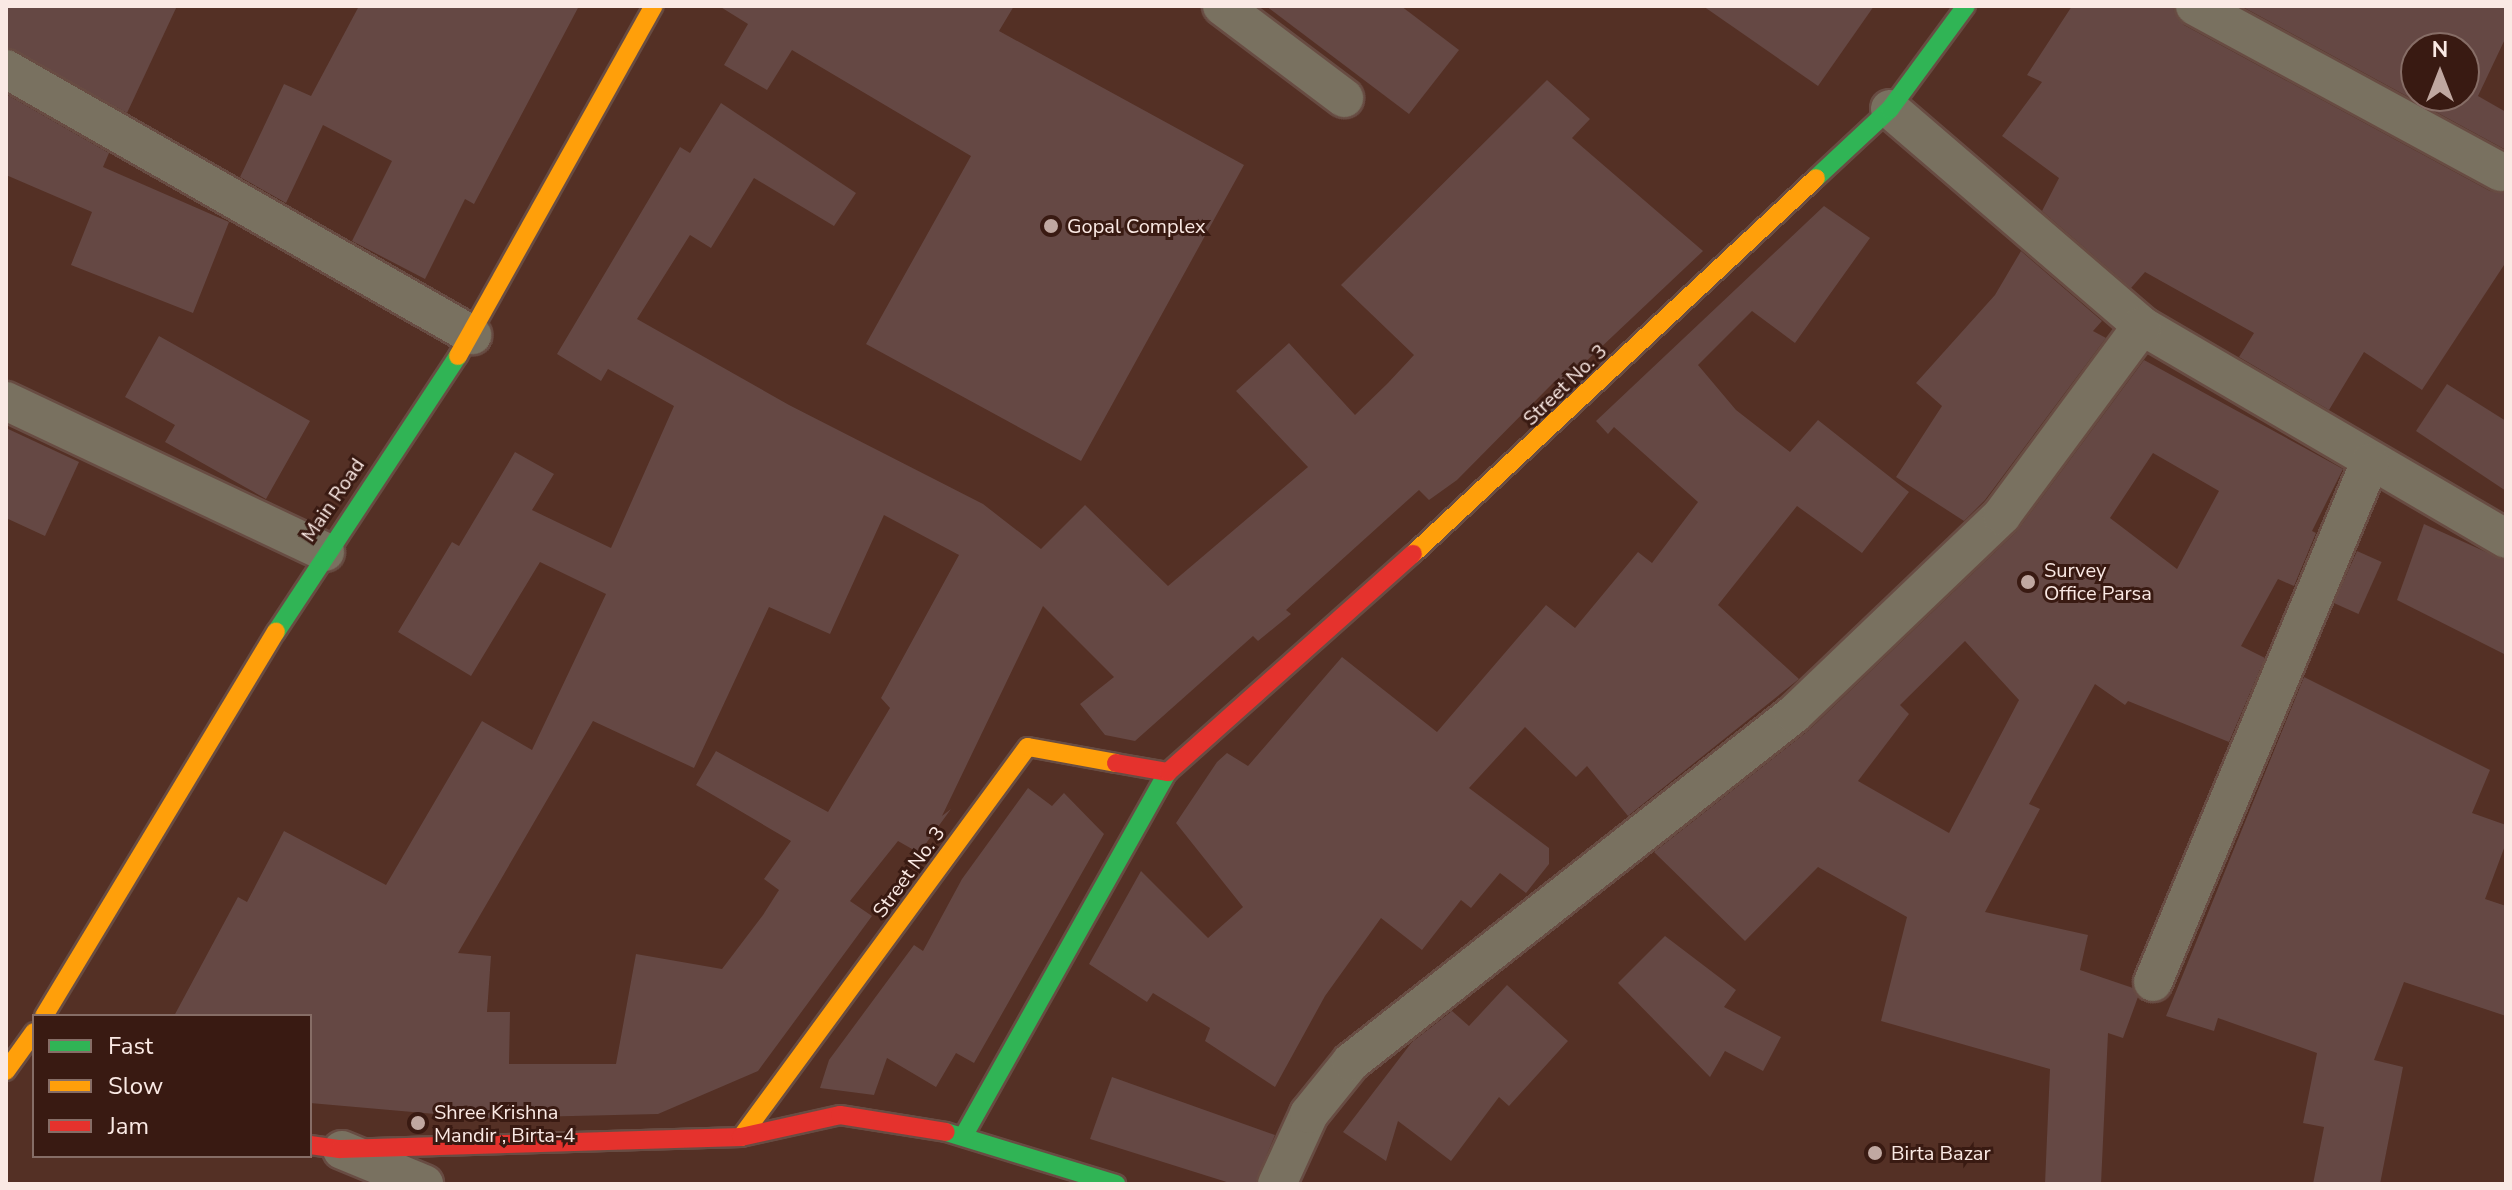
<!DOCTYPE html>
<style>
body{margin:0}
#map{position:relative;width:2512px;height:1190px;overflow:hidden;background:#543025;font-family:"Nunito Sans",sans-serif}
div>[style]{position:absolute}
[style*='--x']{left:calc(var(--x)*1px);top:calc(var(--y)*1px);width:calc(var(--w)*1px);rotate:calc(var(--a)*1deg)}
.building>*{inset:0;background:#654844;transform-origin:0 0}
.roads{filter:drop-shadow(2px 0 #684c43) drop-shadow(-2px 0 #684c43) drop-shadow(0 2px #684c43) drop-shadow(0 -2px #684c43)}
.street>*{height:38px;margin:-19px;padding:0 19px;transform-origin:19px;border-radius:19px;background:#797160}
.fast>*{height:18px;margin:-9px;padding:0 9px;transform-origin:9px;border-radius:9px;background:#30b455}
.slow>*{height:18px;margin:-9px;padding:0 9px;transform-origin:9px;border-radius:9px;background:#ff9f0a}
.jam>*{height:18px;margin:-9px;padding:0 9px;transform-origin:9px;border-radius:9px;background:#e5322d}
.dots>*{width:22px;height:22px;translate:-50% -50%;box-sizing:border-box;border:4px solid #391a12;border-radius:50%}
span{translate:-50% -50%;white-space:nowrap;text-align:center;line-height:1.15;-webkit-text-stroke:6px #391a12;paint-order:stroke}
.poi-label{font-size:20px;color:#fae9e4}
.left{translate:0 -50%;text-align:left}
.street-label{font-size:20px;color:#fae9e4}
.frame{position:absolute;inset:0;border:8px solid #fae9e4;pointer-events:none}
.legend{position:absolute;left:32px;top:1014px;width:280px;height:144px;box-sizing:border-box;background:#391a12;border:2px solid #866d66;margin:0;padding:10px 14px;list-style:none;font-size:24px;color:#fae9e4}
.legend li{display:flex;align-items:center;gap:16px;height:40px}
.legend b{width:40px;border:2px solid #866d66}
.north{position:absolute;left:2400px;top:32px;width:80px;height:80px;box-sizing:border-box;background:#391a12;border:2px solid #866d66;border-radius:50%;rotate:0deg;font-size:22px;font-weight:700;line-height:32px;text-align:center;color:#fae9e4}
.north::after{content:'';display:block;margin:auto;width:28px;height:36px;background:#c0a8a1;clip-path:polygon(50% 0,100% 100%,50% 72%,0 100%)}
</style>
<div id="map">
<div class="building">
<i style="clip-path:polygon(6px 6px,177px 6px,127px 113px,6px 47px)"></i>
<i style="clip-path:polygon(359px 6px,579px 6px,474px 204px,465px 199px,425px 279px,352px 241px,392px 161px,323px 125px,286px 203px,240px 177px,284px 84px,311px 96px)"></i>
<i style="clip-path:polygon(719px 6px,1014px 6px,999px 31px,1244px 165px,1081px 461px,866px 344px,971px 156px,792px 50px,767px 90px,724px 65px,748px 24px)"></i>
<i style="clip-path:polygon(1266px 6px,1401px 6px,1459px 50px,1409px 114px)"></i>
<i style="clip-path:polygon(1703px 6px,1874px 6px,1818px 86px)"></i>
<i style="clip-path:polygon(2072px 6px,2173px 6px,2184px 25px,2490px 191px,2506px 193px,2506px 262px,2422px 390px,2364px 352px,2329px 410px,2239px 357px,2254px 333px,2145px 272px,2131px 288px,2042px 211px,2059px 178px,2002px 136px,2042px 82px,2027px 75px)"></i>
<i style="clip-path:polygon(evenodd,2241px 6px,2506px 6px,2506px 37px,2478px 96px,2506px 112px,2506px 150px,2241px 6px,2416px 48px,2464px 48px,2464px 96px,2416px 96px,2416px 48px)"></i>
<i style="clip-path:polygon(evenodd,1547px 80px,1590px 119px,1572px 138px,1703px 251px,1561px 385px,1556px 380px,1457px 480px,1429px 500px,1419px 490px,1286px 610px,1291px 614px,1258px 641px,1253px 636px,1135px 741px,1105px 735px,1080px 704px,1114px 677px,1043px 606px,942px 816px,951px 809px,919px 853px,898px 841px,850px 901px,872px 916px,758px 1071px,658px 1114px,481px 1118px,310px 1103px,310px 1016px,174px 1016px,238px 897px,247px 902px,284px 831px,386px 885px,482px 721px,532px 750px,606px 594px,540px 562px,471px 676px,398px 632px,452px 542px,459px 546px,515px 452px,554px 474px,532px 510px,611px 548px,674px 406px,608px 369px,601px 381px,557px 354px,680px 147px,690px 153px,721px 103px,856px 193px,834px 226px,754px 178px,711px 248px,690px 235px,637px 319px,789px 405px,983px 504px,1041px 549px,1085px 505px,1168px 586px,1308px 467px,1236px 391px,1289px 343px,1355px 415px,1388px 383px,1414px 355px,1341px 285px,1547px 80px,884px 515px,959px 555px,881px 698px,890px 708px,828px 812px,716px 751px,696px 785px,791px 841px,764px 879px,779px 890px,763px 915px,722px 969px,636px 954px,616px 1064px,509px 1064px,510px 1012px,487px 1012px,491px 956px,458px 953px,593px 721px,694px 768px,769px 607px,830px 634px,884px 515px)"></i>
<i style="clip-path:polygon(6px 94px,109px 153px,103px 167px,229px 222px,193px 313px,71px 265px,92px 212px,6px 175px)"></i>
<i style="clip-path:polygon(1824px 206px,1870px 238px,1795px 343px,1752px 311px,1698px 365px,1736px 410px,1790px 452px,1818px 420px,1909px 492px,1862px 553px,1797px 506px,1718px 605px,1799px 679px,1628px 816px,1587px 766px,1576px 777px,1525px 727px,1469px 788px,1549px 848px,1549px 864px,1526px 893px,1500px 873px,1471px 908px,1461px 900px,1422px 950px,1381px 918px,1325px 996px,1275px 1087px,1205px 1041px,1210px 1028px,1153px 993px,1147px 1002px,1089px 964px,1141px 871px,1208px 938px,1243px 907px,1176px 823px,1217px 762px,1227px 753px,1248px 766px,1342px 657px,1437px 732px,1546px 605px,1575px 628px,1638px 552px,1652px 563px,1698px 502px,1614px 427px,1608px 434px,1596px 421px)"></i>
<i style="clip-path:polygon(2021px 251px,2102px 321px,2093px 331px,2106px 338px,1985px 500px,1964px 521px,1896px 477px,1942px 406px,1916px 383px,1995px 295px)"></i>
<i style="clip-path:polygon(159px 336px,310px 421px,266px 499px,165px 442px,175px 425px,125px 397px)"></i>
<i style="clip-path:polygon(evenodd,2144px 360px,2343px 469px,2312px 531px,2316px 533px,2294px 586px,2278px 579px,2241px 646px,2265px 658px,2229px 742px,2128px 701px,2125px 705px,2095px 684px,2029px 804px,2040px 809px,1985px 912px,2088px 935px,2080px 970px,2133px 988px,2138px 997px,2123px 1038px,2108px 1033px,2101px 1184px,2045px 1184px,2050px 1069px,1881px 1021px,1907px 917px,1818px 867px,1745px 941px,1654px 852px,1809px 730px,2017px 531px,2144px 360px,2153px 453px,2219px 491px,2177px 569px,2110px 518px,2153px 453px,2144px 360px,1965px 641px,2019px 700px,1949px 833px,1858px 781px,1909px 714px,1900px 705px,1965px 641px)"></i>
<i style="clip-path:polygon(2447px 384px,2506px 421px,2506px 491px,2416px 431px)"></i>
<i style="clip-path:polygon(6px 428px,79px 462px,45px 536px,6px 518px)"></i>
<i style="clip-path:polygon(2424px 524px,2506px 561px,2506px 655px,2397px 600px)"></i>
<i style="left:2357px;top:551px;width:27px;height:57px;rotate:24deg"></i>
<i style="clip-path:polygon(2304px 677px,2490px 770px,2472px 813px,2506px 825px,2506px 843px,2485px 899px,2506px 906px,2506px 1016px,2404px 982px,2374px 1060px,2403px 1067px,2380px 1184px,2313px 1184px,2324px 1127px,2303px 1123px,2317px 1053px,2218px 1018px,2214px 1031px,2166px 1016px)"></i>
<i style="clip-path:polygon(1028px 788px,1052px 806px,1064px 793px,1104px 834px,974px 1063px,956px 1053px,936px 1087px,887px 1058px,874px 1095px,820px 1088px,829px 1060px,914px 945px,923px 951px,962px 879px)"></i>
<i style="clip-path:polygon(1665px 936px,1736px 990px,1724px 1007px,1781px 1037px,1763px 1071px,1725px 1051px,1710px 1077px,1618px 983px)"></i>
<i style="clip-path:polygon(1507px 985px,1568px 1041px,1509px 1106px,1499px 1097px,1451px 1161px,1398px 1121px,1386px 1161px,1343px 1132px,1412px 1042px,1452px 1011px,1469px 1026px)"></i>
<i style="clip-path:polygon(1112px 1077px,1275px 1135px,1255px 1184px,1233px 1184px,1090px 1139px)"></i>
</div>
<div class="roads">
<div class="street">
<i style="--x:1222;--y:6;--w:153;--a:37"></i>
<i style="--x:2195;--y:6;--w:348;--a:28.5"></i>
<i style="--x:6;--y:69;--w:537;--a:29.72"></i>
<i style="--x:1890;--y:109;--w:333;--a:40.7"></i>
<i style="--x:2142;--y:326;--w:422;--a:30.3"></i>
<i style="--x:6;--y:401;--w:353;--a:25.3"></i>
<i style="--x:2153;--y:982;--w:563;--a:-67.35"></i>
<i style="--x:342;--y:1150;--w:89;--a:22.5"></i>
<i style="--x:1277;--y:1184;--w:77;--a:-65.4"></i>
<i style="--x:1309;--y:1114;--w:67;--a:-51.1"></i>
<i style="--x:1351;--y:1062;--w:563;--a:-38.15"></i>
<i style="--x:1794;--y:714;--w:288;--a:-43.7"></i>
<i style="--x:2002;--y:515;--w:235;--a:-53.5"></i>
</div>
<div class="fast">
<i style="--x:1816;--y:178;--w:101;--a:-43"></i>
<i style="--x:1890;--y:109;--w:128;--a:-53.6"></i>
<i style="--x:276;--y:632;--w:331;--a:-56.6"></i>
<i style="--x:946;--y:1132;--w:178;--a:17"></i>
<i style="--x:964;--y:1135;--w:416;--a:-60.7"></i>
</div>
<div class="slow">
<i style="--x:458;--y:356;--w:401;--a:-60.8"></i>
<i style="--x:1413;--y:554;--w:551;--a:-43.01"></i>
<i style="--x:44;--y:1016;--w:449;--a:-58.9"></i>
<i style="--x:6;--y:1071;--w:48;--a:-54.3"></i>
<i style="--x:741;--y:1137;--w:484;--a:-53.7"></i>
<i style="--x:1028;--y:747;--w:89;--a:10.3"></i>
</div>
<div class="jam">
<i style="--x:1116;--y:763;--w:53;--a:9.8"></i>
<i style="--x:1168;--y:772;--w:328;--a:-41.7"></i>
<i style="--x:310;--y:1145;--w:30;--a:8"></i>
<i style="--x:340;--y:1149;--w:401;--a:-1.7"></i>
<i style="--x:741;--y:1137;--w:101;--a:-12.5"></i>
<i style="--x:840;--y:1115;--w:107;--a:9.1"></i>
</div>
</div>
<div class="dots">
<i style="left:1051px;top:226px;background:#c0a8a1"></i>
<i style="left:2028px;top:582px;background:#c0a8a1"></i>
<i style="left:418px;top:1123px;background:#c0a8a1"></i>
<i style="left:1875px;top:1153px;background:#c0a8a1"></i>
</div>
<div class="poi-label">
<span class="left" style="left:1067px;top:226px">Gopal Complex</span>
<span class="left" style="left:2044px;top:582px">Survey<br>Office Parsa</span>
<span class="left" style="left:434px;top:1124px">Shree Krishna<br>Mandir , Birta-4</span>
<span class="left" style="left:1891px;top:1153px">Birta Bazar</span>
</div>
<div class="street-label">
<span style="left:1565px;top:385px;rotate:-44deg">Street No. 3</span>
<span style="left:333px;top:500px;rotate:-56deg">Main Road</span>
<span style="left:909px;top:872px;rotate:-54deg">Street No. 3</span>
</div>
<div class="frame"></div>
<ul class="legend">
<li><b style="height:10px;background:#30b455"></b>Fast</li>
<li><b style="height:10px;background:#ff9f0a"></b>Slow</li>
<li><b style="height:10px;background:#e5322d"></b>Jam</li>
</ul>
<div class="north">N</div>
</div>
